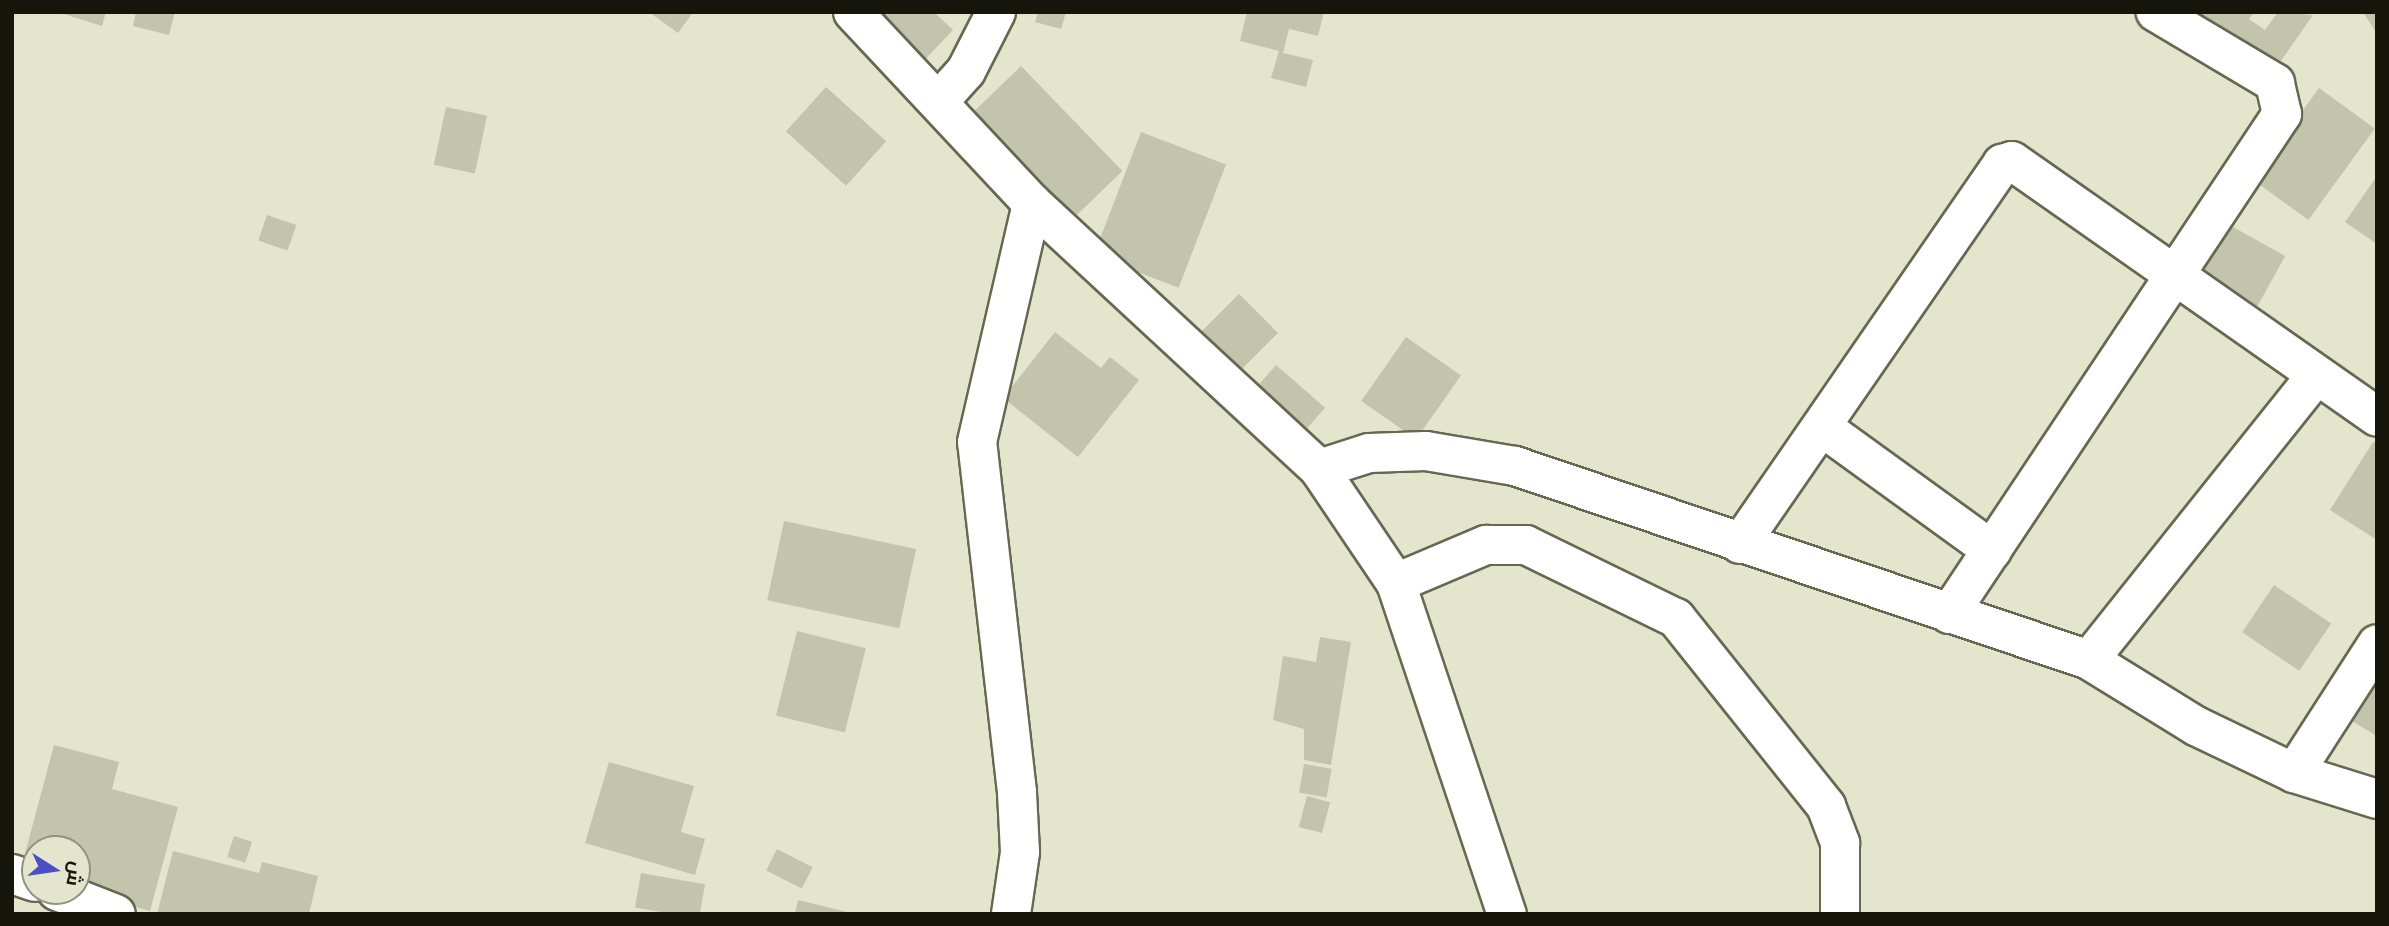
<!DOCTYPE html>
<meta charset="utf-8">
<style>
body{margin:0}
#map{position:relative;width:2389px;height:926px;overflow:hidden;background:#e4e5cd;font-family:"DM Sans",Cairo,sans-serif}
div>[style]{position:absolute}
[style*='--x']{left:calc(var(--x)*1px);top:calc(var(--y)*1px);width:calc(var(--w)*1px);rotate:calc(var(--a)*1deg)}
.building>*{inset:0;background:#c3c4ac;transform-origin:0 0}
.roads{filter:drop-shadow(2px 0 #676852) drop-shadow(-2px 0 #676852) drop-shadow(0 2px #676852) drop-shadow(0 -2px #676852)}
.minor>*{height:38px;margin:-19px;padding:0 19px;transform-origin:19px;border-radius:19px;background:#fff}
.tertiary>*{height:38px;margin:-19px;padding:0 19px;transform-origin:19px;border-radius:19px;background:#fff}
.secondary>*{height:38px;margin:-19px;padding:0 19px;transform-origin:19px;border-radius:19px;background:#fff}
span{translate:-50% -50%;white-space:nowrap;text-align:center;line-height:1.15;-webkit-text-stroke:6px #e4e5cd;paint-order:stroke}
.frame{position:absolute;inset:0;border:14px solid #15150c;pointer-events:none}
.north{position:absolute;left:21px;top:835px;width:70px;height:70px;box-sizing:border-box;background:#e4e5cd;border:2px solid #919280;border-radius:50%;rotate:102deg;font-size:19px;font-weight:700;line-height:28px;text-align:center;color:#15150c}
.north::after{content:'';display:block;margin:auto;width:24px;height:32px;background:#4d4fc5;clip-path:polygon(50% 0,100% 100%,50% 72%,0 100%)}
</style>
<div id="map">
<div class="building">
<i style="clip-path:polygon(57px 12px,106px 12px,102px 26px)"></i>
<i style="clip-path:polygon(136px 12px,175px 12px,169px 35px,133px 26px)"></i>
<i style="clip-path:polygon(649px 12px,693px 12px,678px 33px)"></i>
<i style="clip-path:polygon(858px 12px,934px 12px,953px 30px,916px 69px)"></i>
<i style="clip-path:polygon(1038px 12px,1066px 12px,1061px 29px,1035px 22px)"></i>
<i style="clip-path:polygon(1247px 12px,1324px 12px,1318px 36px,1289px 29px,1283px 53px,1313px 60px,1306px 87px,1271px 78px,1279px 51px,1240px 41px)"></i>
<i style="clip-path:polygon(2196px 12px,2254px 12px,2249px 19px,2265px 30px,2278px 12px,2313px 15px,2276px 68px)"></i>
<i style="clip-path:polygon(2363px 12px,2377px 12px,2377px 34px)"></i>
<i style="left:1021px;top:66px;width:146px;height:72px;rotate:46deg"></i>
<i style="left:826px;top:87px;width:81px;height:60px;rotate:42deg"></i>
<i style="left:2319px;top:88px;width:69px;height:113px;rotate:36deg"></i>
<i style="left:446px;top:107px;width:42px;height:59px;rotate:12deg"></i>
<i style="left:1141px;top:132px;width:91px;height:132px;rotate:21deg"></i>
<i style="clip-path:polygon(2377px 176px,2377px 244px,2345px 222px)"></i>
<i style="left:267px;top:215px;width:31px;height:27px;rotate:19deg"></i>
<i style="left:2224px;top:222px;width:70px;height:64px;rotate:29deg"></i>
<i style="left:1239px;top:294px;width:55px;height:52px;rotate:45deg"></i>
<i style="clip-path:polygon(1055px 332px,1101px 368px,1110px 357px,1139px 380px,1078px 457px,1003px 398px)"></i>
<i style="left:1406px;top:337px;width:67px;height:78px;rotate:35deg"></i>
<i style="left:1276px;top:365px;width:65px;height:28px;rotate:41deg"></i>
<i style="clip-path:polygon(2373px 442px,2377px 444px,2377px 540px,2330px 510px)"></i>
<i style="left:784px;top:521px;width:135px;height:81px;rotate:12deg"></i>
<i style="left:2274px;top:585px;width:69px;height:57px;rotate:34deg"></i>
<i style="left:797px;top:631px;width:71px;height:87px;rotate:14deg"></i>
<i style="clip-path:polygon(1320px 637px,1351px 642px,1331px 765px,1304px 760px,1304px 729px,1273px 720px,1283px 656px,1316px 662px)"></i>
<i style="clip-path:polygon(2377px 658px,2377px 736px,2342px 715px)"></i>
<i style="clip-path:polygon(54px 745px,119px 762px,112px 789px,178px 807px,150px 911px,77px 891px,77px 849px,35px 849px,35px 880px,19px 876px)"></i>
<i style="clip-path:polygon(609px 762px,694px 786px,681px 832px,705px 839px,695px 875px,585px 843px)"></i>
<i style="left:1304px;top:764px;width:28px;height:29px;rotate:10deg"></i>
<i style="left:1307px;top:796px;width:24px;height:32px;rotate:15deg"></i>
<i style="left:234px;top:836px;width:19px;height:22px;rotate:18deg"></i>
<i style="left:777px;top:849px;width:40px;height:24px;rotate:27deg"></i>
<i style="clip-path:polygon(173px 851px,259px 873px,262px 862px,318px 876px,309px 914px,157px 914px)"></i>
<i style="left:641px;top:873px;width:65px;height:35px;rotate:10deg"></i>
<i style="clip-path:polygon(798px 900px,851px 913px,851px 914px,795px 914px)"></i>
</div>
<div class="roads">
<div class="minor">
<i style="--x:1822;--y:427;--w:210;--a:35.9"></i>
<i style="--x:1319;--y:469;--w:52;--a:-17.7"></i>
<i style="--x:1369;--y:453;--w:57;--a:-2"></i>
<i style="--x:1426;--y:451;--w:90;--a:9.6"></i>
<i style="--x:1515;--y:466;--w:606;--a:18.67"></i>
<i style="--x:2089;--y:660;--w:126;--a:31.7"></i>
<i style="--x:2196;--y:726;--w:109;--a:25.6"></i>
<i style="--x:2294;--y:773;--w:87;--a:17.4"></i>
<i style="--x:1740;--y:544;--w:462;--a:-55.4"></i>
<i style="--x:2002;--y:164;--w:10;--a:-17"></i>
<i style="--x:2012;--y:161;--w:446;--a:35"></i>
<i style="--x:1396;--y:583;--w:98;--a:-22.9"></i>
<i style="--x:1486;--y:545;--w:40;--a:0"></i>
<i style="--x:1526;--y:545;--w:167;--a:26"></i>
<i style="--x:1676;--y:618;--w:241;--a:51.4"></i>
<i style="--x:1826;--y:806;--w:40;--a:69"></i>
<i style="--x:1840;--y:843;--w:71;--a:90"></i>
<i style="--x:1949;--y:614;--w:601;--a:-56.34"></i>
<i style="--x:2282;--y:114;--w:32;--a:-103"></i>
<i style="--x:2275;--y:83;--w:139;--a:-149.2"></i>
<i style="--x:2089;--y:660;--w:364;--a:-51.4"></i>
<i style="--x:2294;--y:773;--w:153;--a:-57.2"></i>
<i style="--x:12;--y:874;--w:24;--a:19"></i>
<i style="--x:57;--y:891;--w:63;--a:21.3"></i>
<i style="--x:1011;--y:914;--w:63;--a:-81.7"></i>
<i style="--x:1020;--y:852;--w:60;--a:-92.9"></i>
<i style="--x:1017;--y:792;--w:352;--a:-96.5"></i>
<i style="--x:977;--y:442;--w:245;--a:-77"></i>
</div>
<div class="tertiary">
<i style="--x:939;--y:101;--w:40;--a:-48"></i>
<i style="--x:966;--y:71;--w:66;--a:-63"></i>
</div>
<div class="secondary">
<i style="--x:853;--y:12;--w:262;--a:46.9"></i>
<i style="--x:1032;--y:203;--w:391;--a:42.8"></i>
<i style="--x:1319;--y:469;--w:138;--a:56"></i>
<i style="--x:1396;--y:583;--w:349;--a:71.5"></i>
</div>
</div>
<div class="frame"></div>
<div class="north">ش</div>
</div>
